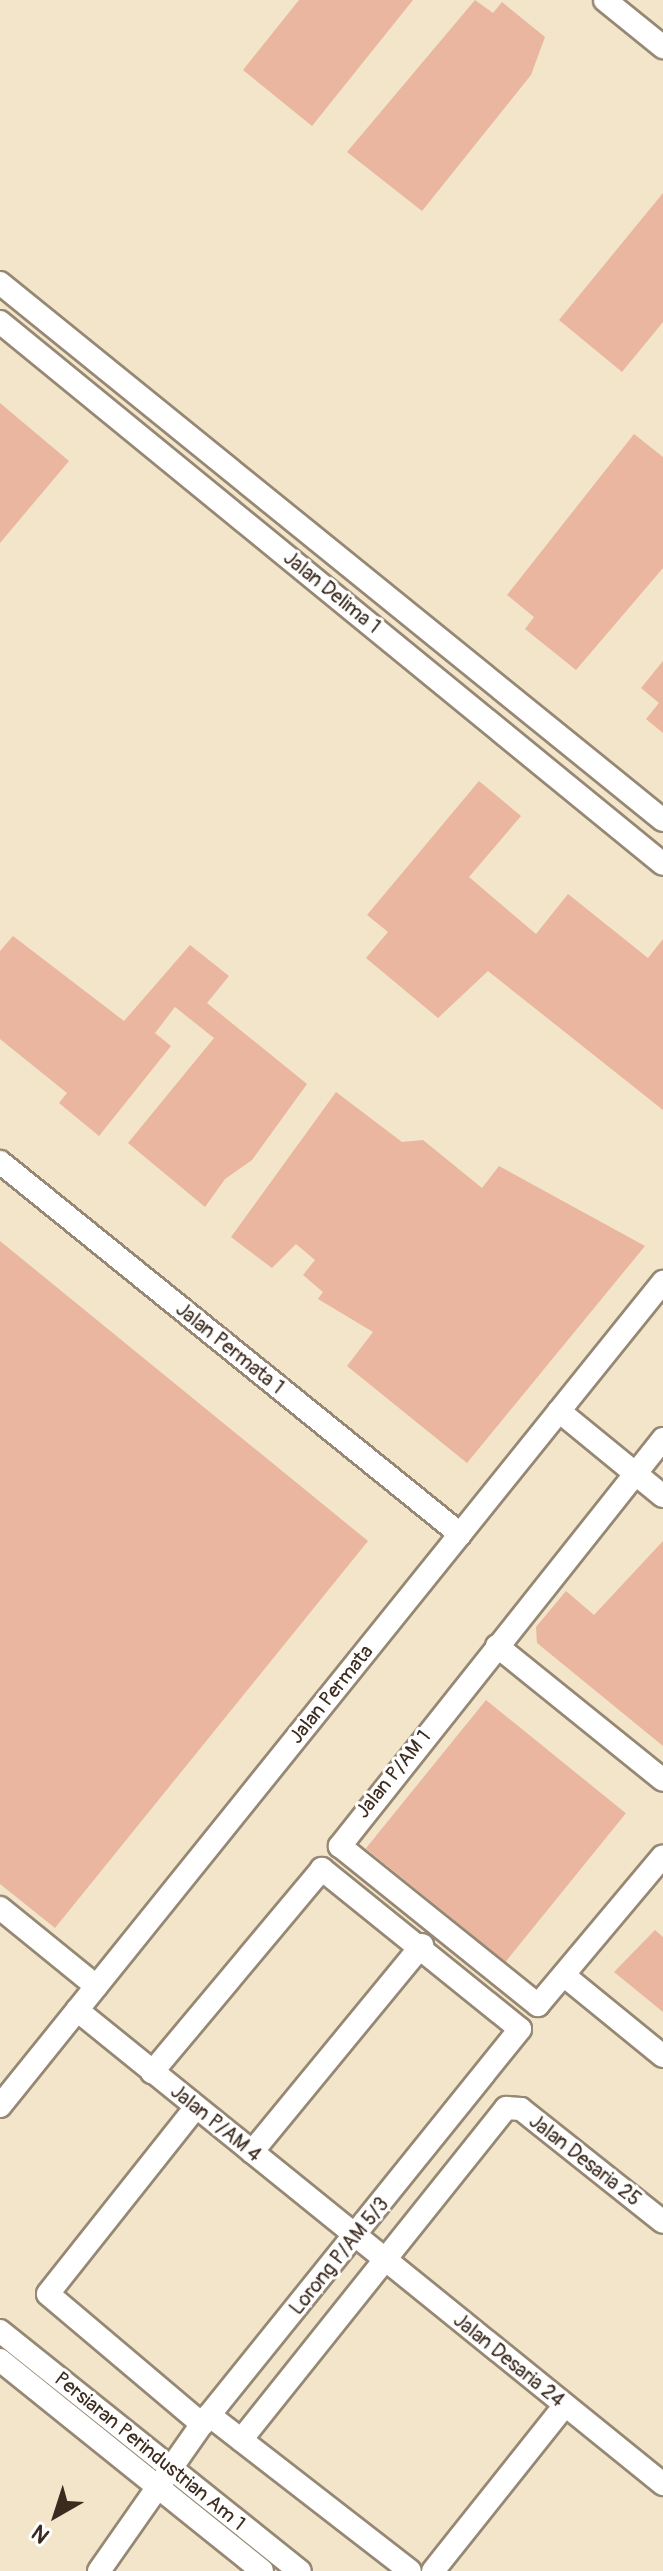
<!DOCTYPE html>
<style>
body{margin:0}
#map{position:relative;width:663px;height:2571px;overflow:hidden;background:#f2e5ca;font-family:Pangolin,sans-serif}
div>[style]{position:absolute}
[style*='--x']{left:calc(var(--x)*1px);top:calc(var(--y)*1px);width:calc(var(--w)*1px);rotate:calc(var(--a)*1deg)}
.building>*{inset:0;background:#eab69f;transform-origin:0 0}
.roads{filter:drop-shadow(2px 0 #968874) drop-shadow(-2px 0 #968874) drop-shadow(0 2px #968874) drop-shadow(0 -2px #968874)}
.minor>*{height:22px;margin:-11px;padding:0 11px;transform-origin:11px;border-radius:11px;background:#fff}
span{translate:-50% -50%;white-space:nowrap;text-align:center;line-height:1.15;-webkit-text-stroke:6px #fff;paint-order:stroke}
.street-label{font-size:20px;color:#3b2a1e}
.north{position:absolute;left:16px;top:2475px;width:80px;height:80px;-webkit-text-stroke:6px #fff;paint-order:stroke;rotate:219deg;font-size:22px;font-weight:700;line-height:32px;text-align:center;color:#3b2a1e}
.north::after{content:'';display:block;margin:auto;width:28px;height:36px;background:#3b2a1e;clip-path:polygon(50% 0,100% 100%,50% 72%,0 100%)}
</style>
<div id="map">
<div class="building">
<i style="clip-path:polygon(299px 0,413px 0,312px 126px,243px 70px)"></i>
<i style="clip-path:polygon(475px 0,493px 13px,502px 2px,545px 37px,531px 75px,422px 211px,347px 152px)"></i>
<i style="clip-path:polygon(663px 193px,663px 322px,622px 372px,559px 320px)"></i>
<i style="clip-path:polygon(0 403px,69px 461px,0 543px)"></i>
<i style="clip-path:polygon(634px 434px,663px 457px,663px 568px,576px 670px,525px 629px,534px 617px,507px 595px)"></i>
<i style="clip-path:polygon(663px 661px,663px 733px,646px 719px,659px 703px,641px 688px)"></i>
<i style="clip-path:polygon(479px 781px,521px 816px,469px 877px,536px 934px,568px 894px,648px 958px,663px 939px,663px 1110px,488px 971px,438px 1018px,366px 958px,388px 932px,367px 915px)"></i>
<i style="clip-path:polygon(13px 936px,124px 1021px,190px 945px,229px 976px,207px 1003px,307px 1084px,252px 1160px,225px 1179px,205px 1207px,128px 1143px,214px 1038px,175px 1007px,155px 1033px,171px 1046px,99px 1136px,59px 1103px,67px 1093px,0 1039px,0 951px)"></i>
<i style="clip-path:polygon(336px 1092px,402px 1142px,423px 1140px,482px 1188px,499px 1166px,645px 1246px,467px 1463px,347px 1366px,373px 1332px,318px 1299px,323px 1292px,303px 1275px,315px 1260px,296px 1244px,272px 1268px,231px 1237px)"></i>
<i style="clip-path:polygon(0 1241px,368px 1541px,55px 1928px,0 1884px)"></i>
<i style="clip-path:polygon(663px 1541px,663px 1746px,537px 1643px,536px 1627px,566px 1591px,594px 1615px)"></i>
<i style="left:486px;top:1700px;width:180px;height:191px;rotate:39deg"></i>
<i style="clip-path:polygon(655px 1930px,663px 1937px,663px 2012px,614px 1972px)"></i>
</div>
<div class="roads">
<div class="minor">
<i style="--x:605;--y:0;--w:75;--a:39"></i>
<i style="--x:0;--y:283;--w:853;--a:39.01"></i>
<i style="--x:0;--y:322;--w:856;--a:39.27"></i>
<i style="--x:0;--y:1162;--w:592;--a:38.96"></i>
<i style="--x:559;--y:1411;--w:134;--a:39.3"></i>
<i style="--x:663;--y:1439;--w:520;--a:128.44"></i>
<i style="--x:340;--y:1846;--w:254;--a:38.8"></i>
<i style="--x:538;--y:2005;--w:194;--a:-50"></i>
<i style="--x:497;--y:1646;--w:213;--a:38.9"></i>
<i style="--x:0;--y:1908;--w:124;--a:39.1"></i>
<i style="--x:566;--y:1977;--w:125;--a:39.2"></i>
<i style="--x:77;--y:2010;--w:754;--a:38.97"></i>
<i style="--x:0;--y:2106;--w:1058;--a:-51.18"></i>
<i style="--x:196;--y:2107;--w:238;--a:128.4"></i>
<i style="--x:48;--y:2294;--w:202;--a:40.2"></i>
<i style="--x:252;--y:2152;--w:268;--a:-50.6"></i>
<i style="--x:0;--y:2331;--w:384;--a:38.7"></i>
<i style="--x:0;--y:2360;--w:336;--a:38.8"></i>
<i style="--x:209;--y:2415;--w:254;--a:37.8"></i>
<i style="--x:241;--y:2440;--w:425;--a:-51.4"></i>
<i style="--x:506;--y:2108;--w:15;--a:4"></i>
<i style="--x:521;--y:2109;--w:181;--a:38.5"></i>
<i style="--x:99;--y:2571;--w:179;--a:-55"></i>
<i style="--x:202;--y:2424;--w:507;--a:-51.16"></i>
<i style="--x:520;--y:2029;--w:255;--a:-141.1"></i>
<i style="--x:322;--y:1869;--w:265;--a:129.9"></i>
<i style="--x:433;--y:2571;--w:212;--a:-51.5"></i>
</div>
</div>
<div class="street-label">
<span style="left:332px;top:592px;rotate:39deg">Jalan Delima 1</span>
<span style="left:230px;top:1348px;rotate:39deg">Jalan Permata 1</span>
<span style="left:331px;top:1694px;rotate:-51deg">Jalan Permata</span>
<span style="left:393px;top:1774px;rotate:-51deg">Jalan P/AM 1</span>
<span style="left:216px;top:2123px;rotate:39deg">Jalan P/AM 4</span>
<span style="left:585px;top:2160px;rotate:38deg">Jalan Desaria 25</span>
<span style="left:339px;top:2256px;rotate:-51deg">Lorong P/AM 5/3</span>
<span style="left:509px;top:2360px;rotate:39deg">Jalan Desaria 24</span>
<span style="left:150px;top:2451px;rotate:39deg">Persiaran Perindustrian Am 1</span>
</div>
<div class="north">N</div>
</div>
